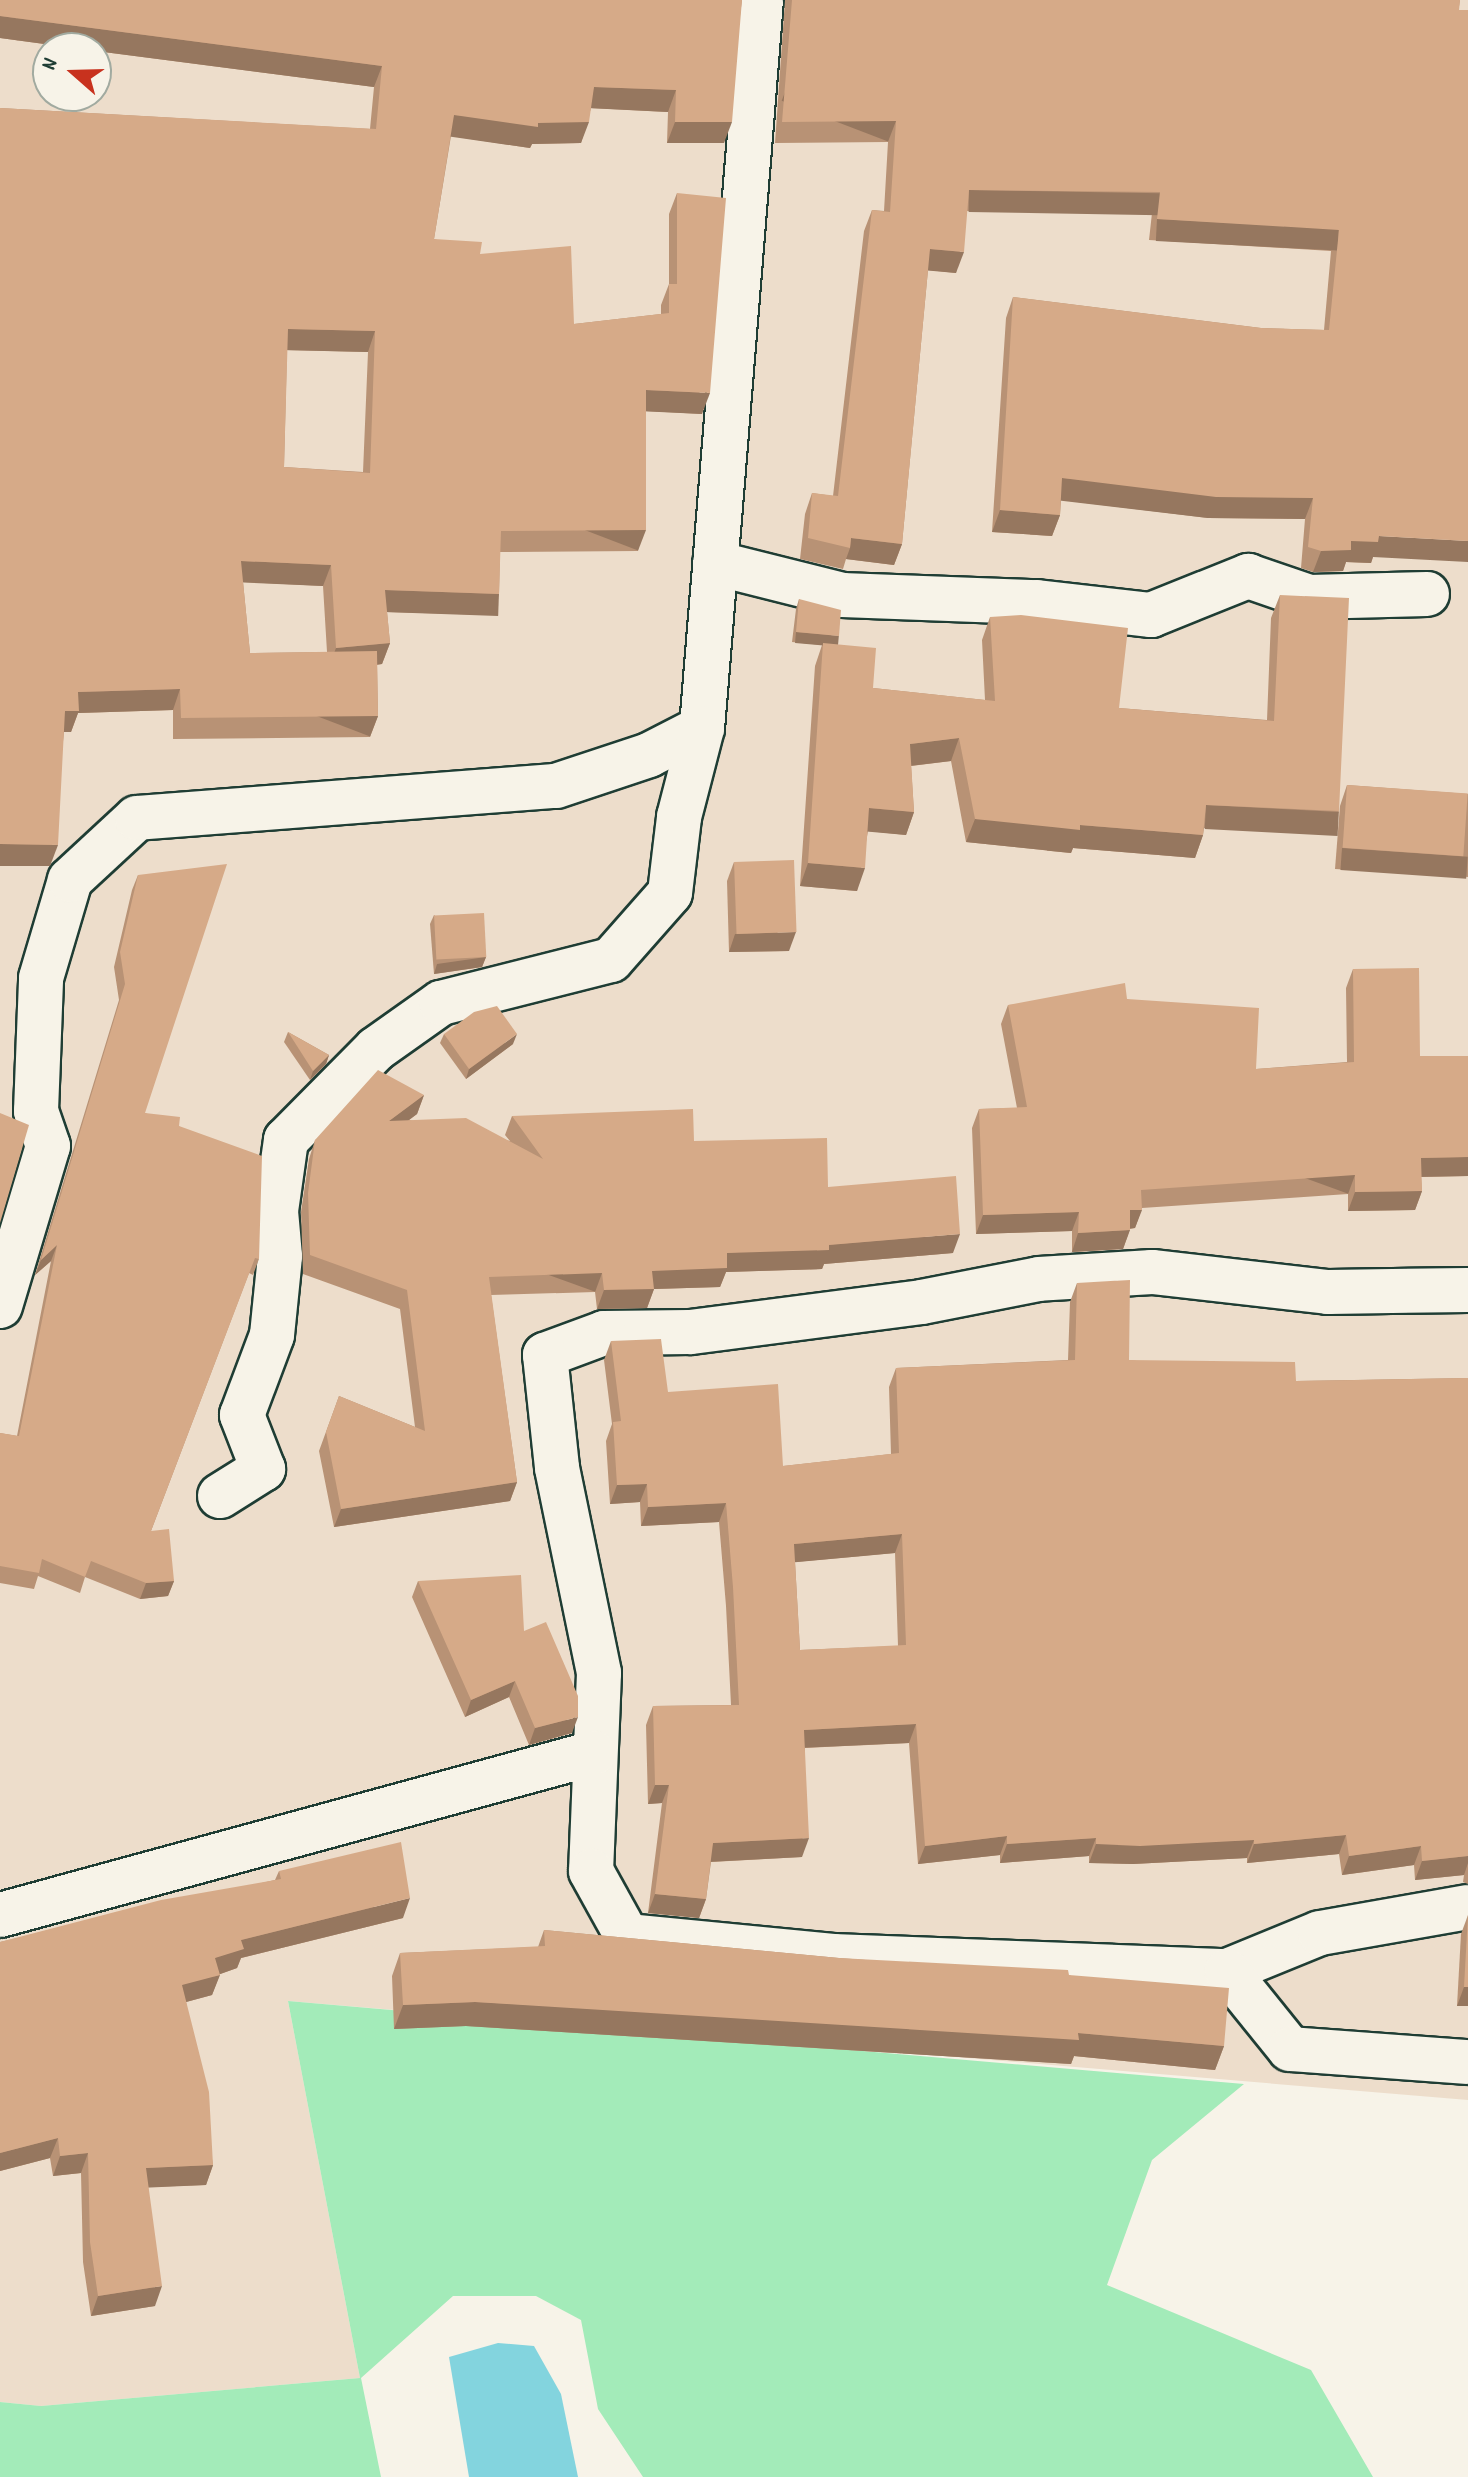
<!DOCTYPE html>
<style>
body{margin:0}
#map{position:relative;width:1468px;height:2477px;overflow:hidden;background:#f7f3e8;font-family:Dekko,sans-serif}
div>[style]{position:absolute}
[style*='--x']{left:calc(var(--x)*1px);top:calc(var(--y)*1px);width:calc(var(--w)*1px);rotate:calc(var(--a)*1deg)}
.built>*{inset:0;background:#edddcb}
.green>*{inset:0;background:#a3ebb9}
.water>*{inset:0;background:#83d4de}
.roads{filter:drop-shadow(2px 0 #1f3d34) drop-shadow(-2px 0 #1f3d34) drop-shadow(0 2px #1f3d34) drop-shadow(0 -2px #1f3d34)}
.minor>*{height:44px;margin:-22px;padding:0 22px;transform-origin:22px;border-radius:22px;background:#f7f3e8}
.wall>*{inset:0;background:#b89275}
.shaded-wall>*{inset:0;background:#96775f;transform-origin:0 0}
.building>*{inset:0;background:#d6aa88;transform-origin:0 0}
span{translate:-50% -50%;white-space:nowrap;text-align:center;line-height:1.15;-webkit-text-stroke:7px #f7f3e8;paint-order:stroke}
.north{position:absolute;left:32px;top:32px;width:80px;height:80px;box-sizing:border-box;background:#f7f3e8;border:2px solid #a1aaa0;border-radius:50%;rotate:290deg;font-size:22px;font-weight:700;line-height:32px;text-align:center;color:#1f3d34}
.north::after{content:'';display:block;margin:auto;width:28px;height:36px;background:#c8321e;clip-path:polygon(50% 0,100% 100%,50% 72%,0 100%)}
</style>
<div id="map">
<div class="built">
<i style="clip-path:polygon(evenodd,0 0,1468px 0,1468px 2100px,288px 2001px,360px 2378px,41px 2406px,0 2402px,0 0,48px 48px,96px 48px,96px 96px,48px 96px,48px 48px)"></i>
</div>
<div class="green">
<i style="clip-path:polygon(288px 2001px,1244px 2084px,1152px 2160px,1107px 2285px,1311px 2370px,1373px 2477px,643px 2477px,598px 2409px,581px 2320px,536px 2296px,453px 2296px,361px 2378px,381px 2477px,0 2477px,0 2402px,41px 2406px,360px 2378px)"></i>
</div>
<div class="water">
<i style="clip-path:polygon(498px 2343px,534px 2346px,561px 2394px,578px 2477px,469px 2477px,449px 2357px)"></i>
</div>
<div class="roads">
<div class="minor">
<i style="--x:715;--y:563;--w:131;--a:14.1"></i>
<i style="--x:842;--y:595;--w:195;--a:2.1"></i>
<i style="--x:1037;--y:602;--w:115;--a:6.5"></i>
<i style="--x:1151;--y:615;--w:105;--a:-21.9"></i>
<i style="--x:1248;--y:576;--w:65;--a:19"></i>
<i style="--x:1309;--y:597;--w:118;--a:-1.5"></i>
<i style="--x:1468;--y:1290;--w:140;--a:179.2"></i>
<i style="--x:1328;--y:1292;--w:177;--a:-173.5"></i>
<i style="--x:1152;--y:1272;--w:113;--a:176.5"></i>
<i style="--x:1039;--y:1279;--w:119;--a:168.9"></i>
<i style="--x:922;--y:1302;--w:234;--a:172.6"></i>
<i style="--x:690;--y:1332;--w:86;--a:179.3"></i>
<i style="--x:604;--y:1333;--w:63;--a:159.6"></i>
<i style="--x:545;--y:1355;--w:114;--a:83.9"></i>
<i style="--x:557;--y:1468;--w:209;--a:78.4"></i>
<i style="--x:599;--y:1673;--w:198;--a:92.3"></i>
<i style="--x:591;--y:1871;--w:74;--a:61"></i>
<i style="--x:627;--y:1936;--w:207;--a:5.5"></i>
<i style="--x:833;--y:1956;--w:394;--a:2.2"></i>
<i style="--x:1227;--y:1971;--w:100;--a:-22.2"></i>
<i style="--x:1320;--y:1933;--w:150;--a:-10"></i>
<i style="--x:0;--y:1306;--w:167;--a:-73.3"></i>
<i style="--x:48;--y:1146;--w:37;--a:-109"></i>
<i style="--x:36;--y:1111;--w:133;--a:-87.8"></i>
<i style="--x:41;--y:978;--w:102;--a:-73.5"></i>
<i style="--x:70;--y:880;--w:91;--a:-42.8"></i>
<i style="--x:137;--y:818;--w:420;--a:-4.4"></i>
<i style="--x:556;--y:786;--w:98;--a:-18.4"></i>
<i style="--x:649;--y:755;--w:59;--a:-27"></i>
<i style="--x:702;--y:728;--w:730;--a:-85.37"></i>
<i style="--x:220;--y:1496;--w:51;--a:-32.1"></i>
<i style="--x:263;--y:1469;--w:58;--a:-111.3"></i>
<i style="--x:242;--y:1415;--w:85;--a:-69.4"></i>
<i style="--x:272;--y:1335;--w:79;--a:-84.2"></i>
<i style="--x:280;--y:1256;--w:45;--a:-95.1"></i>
<i style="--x:276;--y:1211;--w:72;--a:-82"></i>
<i style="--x:286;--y:1140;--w:128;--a:-45.3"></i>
<i style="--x:376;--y:1049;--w:80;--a:-35.3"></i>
<i style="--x:441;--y:1003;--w:175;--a:-14.2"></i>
<i style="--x:611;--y:960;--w:89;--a:-48.6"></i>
<i style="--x:670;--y:893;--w:77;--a:-83.2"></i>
<i style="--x:679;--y:817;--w:92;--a:-75.5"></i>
<i style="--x:0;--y:1915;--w:616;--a:-15.26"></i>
<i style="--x:1227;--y:1971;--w:100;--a:51.1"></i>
<i style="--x:1290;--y:2049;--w:178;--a:4.2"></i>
</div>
</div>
<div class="wall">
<i style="clip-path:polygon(evenodd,0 0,742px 0,724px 143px,667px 143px,668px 112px,591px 108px,581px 143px,532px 144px,530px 148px,451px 136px,434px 239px,480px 254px,574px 324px,661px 314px,661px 305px,669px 284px,669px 214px,677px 193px,702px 414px,646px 411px,638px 551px,500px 552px,499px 594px,492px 615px,387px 612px,390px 643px,382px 664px,377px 665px,378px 716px,370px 737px,173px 739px,173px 710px,78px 713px,71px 732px,64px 732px,50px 866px,0 866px,0 108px,370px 129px,374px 87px,96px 51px,96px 48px,74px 48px,0 38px,0 0,287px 350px,368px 352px,363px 472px,284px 467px,287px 350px,0 0,243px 582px,323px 586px,327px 652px,250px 653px,243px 582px)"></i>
<i style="clip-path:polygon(785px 0,1460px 0,1373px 557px,1371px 563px,1346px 562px,1343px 571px,1313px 572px,1301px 568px,1305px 519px,1208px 518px,1061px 500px,1060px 515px,1052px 536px,992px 532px,1006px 318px,1013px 297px,1261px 328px,1324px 330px,1331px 251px,1149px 240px,1152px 213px,967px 211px,956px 273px,928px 270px,902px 544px,894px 565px,846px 559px,843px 569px,800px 559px,805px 514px,812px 493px,833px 496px,864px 231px,872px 210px,884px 211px,888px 142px,775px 143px)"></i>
<i style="clip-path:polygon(1280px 595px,1339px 811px,1331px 834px,1204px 828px,1203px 835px,1195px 858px,1073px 848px,1071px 853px,966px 842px,951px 761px,911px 766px,914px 812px,906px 835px,868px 831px,857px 891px,800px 886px,815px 666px,822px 645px,792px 642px,796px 609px,799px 599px,873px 688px,985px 700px,982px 640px,990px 617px,1119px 708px,1267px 720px,1271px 618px)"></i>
<i style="clip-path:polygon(1347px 785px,1468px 794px,1468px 877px,1335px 869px,1340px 806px)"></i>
<i style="clip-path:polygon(734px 862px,789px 951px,729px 952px,727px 881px)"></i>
<i style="clip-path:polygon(138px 875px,145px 1113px,179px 1126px,259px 1259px,253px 1275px,249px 1273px,151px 1531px,174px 1581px,168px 1596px,140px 1599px,85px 1577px,80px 1593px,38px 1576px,34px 1589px,0 1583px,0 1433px,17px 1436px,51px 1261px,35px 1275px,119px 1000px,114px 967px,132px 890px)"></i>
<i style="clip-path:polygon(434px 915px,486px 957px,482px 967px,434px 974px,430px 924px)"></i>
<i style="clip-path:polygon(1353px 969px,1420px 1056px,1468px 1056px,1468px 1176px,1421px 1177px,1422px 1191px,1415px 1210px,1348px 1211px,1348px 1194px,1142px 1208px,1135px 1228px,1130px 1229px,1123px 1249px,1072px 1252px,1072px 1231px,976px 1234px,972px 1128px,979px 1109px,1017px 1108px,1001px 1024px,1008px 1005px,1127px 999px,1256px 1069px,1347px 1062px,1346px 988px)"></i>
<i style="clip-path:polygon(288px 1032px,329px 1055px,326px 1064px,310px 1080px,284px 1042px)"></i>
<i style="clip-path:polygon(444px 1034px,513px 1044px,466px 1079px,440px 1043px)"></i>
<i style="clip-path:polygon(424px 1095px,417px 1114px,409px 1120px,510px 1141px,505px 1135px,512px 1116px,694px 1141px,828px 1187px,953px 1253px,824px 1264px,822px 1269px,726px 1272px,720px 1287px,654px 1289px,647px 1308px,597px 1309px,595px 1292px,491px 1295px,517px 1482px,510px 1501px,334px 1527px,319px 1451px,339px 1396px,415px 1427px,400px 1309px,303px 1274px,301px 1212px,309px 1159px,315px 1140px)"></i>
<i style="clip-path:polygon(evenodd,1077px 1283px,1129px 1360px,1296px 1381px,1468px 1378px,1468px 1884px,1463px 1882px,1464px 1875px,1415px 1880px,1414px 1865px,1342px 1875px,1339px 1854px,1247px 1863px,1247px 1858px,1133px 1864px,1089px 1863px,1089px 1856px,1000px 1863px,1000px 1855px,918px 1864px,909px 1743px,805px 1748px,802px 1857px,711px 1862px,706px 1899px,699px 1918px,648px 1913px,662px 1803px,648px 1804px,646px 1725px,653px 1706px,731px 1705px,726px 1606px,719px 1522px,641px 1526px,640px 1502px,610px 1504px,606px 1441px,612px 1424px,604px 1360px,611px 1341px,668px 1392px,783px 1466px,891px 1454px,889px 1387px,896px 1368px,1068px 1360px,1070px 1302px,1077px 1283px,895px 1553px,898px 1646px,800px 1650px,795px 1562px,895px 1553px)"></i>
<i style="clip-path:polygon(418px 1581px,524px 1631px,572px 1733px,529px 1745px,509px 1697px,465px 1717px,412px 1597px)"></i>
<i style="clip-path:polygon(279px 1871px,403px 1918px,241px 1958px,237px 1968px,220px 1974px,212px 1995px,186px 2002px,213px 2165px,206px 2185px,148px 2187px,155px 2306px,91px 2316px,83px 2262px,81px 2173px,53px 2176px,50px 2158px,0 2171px,0 1942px,275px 1880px)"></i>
<i style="clip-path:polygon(1468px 1915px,1468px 2006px,1457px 2006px,1461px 1934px)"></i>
<i style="clip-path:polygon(544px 1930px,839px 1958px,1069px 1975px,1224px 2046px,1215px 2070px,1074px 2056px,1071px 2064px,466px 2026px,394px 2029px,392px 1976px,400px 1953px,538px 1947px)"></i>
</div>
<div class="shaded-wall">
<i style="clip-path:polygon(0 16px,382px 66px,374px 87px,96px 51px,96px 48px,74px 48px,0 38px)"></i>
<i style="clip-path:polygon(594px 87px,676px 90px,668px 112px,587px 108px)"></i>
<i style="clip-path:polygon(454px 115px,589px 122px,581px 143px,532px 144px,530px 148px,446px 136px)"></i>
<i style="left:896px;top:121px;width:22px;height:114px;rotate:111deg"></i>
<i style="clip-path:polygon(675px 122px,732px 122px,724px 143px,667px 143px)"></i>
<i style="left:969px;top:190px;width:191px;height:22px;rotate:1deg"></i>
<i style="left:1157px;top:219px;width:182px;height:22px;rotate:3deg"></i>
<i style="clip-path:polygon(930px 249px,964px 252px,956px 273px,922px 270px)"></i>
<i style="clip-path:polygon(288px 329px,375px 331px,368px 352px,280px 350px)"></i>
<i style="clip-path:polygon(646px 390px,710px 393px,702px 414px,638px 411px)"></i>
<i style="clip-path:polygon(1062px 478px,1313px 498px,1305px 519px,1208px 518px,1055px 500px)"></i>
<i style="clip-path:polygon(1000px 510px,1060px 515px,1052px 536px,992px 532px)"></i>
<i style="left:646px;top:530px;width:22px;height:145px;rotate:111deg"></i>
<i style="clip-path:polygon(1379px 536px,1468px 541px,1468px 562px,1373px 557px,1371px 563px,1346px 562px,1343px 571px,1313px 572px,1321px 551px,1351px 541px)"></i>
<i style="clip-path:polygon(851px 538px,902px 544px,894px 565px,846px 559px,850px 548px)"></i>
<i style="clip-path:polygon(241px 561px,331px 565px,323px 586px,233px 582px)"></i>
<i style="left:385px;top:590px;width:114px;height:22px;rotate:2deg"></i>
<i style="left:796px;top:632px;width:43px;height:11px;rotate:5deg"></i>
<i style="clip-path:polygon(390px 643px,382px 664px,328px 669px,336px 648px)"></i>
<i style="clip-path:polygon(180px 689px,173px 710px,78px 713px,71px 732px,57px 732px,65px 711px,78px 692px)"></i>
<i style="left:378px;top:716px;width:22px;height:197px;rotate:111deg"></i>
<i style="clip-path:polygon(959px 738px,951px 761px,901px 767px,910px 744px)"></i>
<i style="left:1206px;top:805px;width:133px;height:24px;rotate:3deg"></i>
<i style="clip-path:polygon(869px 808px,914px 812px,906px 835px,861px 831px)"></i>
<i style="clip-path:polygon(975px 819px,1080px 825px,1203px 835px,1195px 858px,1073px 848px,1071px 853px,966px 842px)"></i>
<i style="clip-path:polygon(0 844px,58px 845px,50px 866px,0 866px)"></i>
<i style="left:1342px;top:848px;width:126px;height:22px;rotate:4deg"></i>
<i style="clip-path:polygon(808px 863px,865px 868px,857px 891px,800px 886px)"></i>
<i style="clip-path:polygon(796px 932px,789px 951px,729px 952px,735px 934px)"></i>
<i style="clip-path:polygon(486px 957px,482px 967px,434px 974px,437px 964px)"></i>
<i style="clip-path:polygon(517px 1034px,513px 1044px,466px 1079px,469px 1069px)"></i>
<i style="clip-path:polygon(329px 1055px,326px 1064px,310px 1080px,313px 1071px)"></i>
<i style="clip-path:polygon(424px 1095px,417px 1114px,382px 1140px,389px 1121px)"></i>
<i style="clip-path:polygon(1468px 1157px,1468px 1176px,1414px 1177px,1421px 1158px)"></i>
<i style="left:1355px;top:1175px;width:20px;height:215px;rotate:110deg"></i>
<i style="clip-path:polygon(1422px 1191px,1415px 1210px,1348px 1211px,1355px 1192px)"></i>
<i style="clip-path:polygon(1130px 1210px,1142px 1210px,1135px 1228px,1123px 1229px)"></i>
<i style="clip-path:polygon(1079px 1212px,1072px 1231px,976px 1234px,983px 1215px)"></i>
<i style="clip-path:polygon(1130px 1230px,1123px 1249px,1072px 1252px,1078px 1233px)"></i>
<i style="clip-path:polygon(960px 1234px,953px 1253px,824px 1264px,822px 1269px,726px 1272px,720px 1287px,654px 1289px,647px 1308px,597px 1309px,604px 1290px,652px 1271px,727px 1253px)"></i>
<i style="clip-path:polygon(57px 1245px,51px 1261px,35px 1275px,41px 1260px)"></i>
<i style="left:602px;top:1273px;width:20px;height:113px;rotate:110deg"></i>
<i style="clip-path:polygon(517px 1482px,510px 1501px,334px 1527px,341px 1509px)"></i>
<i style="clip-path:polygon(647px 1484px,640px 1502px,610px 1504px,617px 1485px)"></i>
<i style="clip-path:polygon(726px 1503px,719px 1522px,641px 1526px,648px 1507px)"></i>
<i style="clip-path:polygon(902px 1534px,895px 1553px,787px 1563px,794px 1544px)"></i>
<i style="clip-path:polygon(174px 1581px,168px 1596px,140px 1599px,146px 1583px)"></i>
<i style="clip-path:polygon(515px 1681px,509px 1697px,465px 1717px,471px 1700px)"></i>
<i style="clip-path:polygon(578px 1717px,572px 1733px,529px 1745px,535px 1728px)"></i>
<i style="clip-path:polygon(916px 1724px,909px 1743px,797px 1748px,804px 1730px)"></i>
<i style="clip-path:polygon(655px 1785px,669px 1785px,662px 1803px,648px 1804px)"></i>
<i style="clip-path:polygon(1346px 1835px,1339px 1854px,1247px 1863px,1254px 1844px)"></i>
<i style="clip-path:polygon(1007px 1836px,1000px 1855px,918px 1864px,925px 1846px)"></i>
<i style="clip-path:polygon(809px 1838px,802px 1857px,707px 1862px,713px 1843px)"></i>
<i style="clip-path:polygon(1096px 1838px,1089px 1856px,1000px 1863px,1007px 1844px)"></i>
<i style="clip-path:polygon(1254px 1840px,1247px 1858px,1133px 1864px,1089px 1863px,1096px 1844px)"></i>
<i style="clip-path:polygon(1421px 1846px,1414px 1865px,1342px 1875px,1349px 1856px)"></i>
<i style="clip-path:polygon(1468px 1856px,1468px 1863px,1464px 1875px,1415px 1880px,1422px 1861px)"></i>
<i style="clip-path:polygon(655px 1894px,706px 1899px,699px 1918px,648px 1913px)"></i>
<i style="clip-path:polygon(410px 1898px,403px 1918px,241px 1958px,237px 1968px,212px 1977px,220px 1975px,212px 1995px,175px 2005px,182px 1985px,215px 1958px,241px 1940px)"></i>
<i style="clip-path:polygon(1464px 1987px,1468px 1987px,1468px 2006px,1457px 2006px)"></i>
<i style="clip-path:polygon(475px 2002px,1078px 2033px,1224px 2046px,1215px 2070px,1074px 2056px,1071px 2064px,466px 2026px,394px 2029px,403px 2005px)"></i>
<i style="clip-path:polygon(58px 2138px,50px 2158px,0 2171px,0 2153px)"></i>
<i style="clip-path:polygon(88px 2153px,81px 2173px,53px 2176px,60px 2156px)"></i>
<i style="clip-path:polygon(213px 2165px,206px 2185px,139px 2188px,146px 2168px)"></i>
<i style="clip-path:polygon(162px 2286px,155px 2306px,91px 2316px,98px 2296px)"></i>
</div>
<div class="building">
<i style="clip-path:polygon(evenodd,0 0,742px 0,732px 122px,675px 122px,676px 90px,594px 87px,589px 122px,538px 123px,538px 127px,454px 115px,434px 239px,482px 242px,480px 254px,571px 246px,574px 324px,669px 313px,669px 284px,677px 284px,677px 193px,726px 198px,710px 393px,646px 390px,646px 530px,501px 531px,499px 594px,385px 590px,390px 643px,336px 648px,331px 565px,241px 561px,250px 653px,377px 651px,378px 716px,181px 718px,180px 689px,78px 692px,79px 711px,65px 711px,58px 845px,0 844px,0 108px,376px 129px,382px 66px,0 16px,0 0,288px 329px,375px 331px,370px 473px,284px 467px,288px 329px)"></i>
<i style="clip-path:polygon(792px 0,1460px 0,1459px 10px,1468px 10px,1468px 541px,1379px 536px,1378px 542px,1351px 541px,1351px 550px,1321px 551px,1308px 547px,1313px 498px,1216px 497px,1062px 478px,1060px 515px,1000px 510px,1013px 297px,1261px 328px,1329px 330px,1339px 230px,1157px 219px,1160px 192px,969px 190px,964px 252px,930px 249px,902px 544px,851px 538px,850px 548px,808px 538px,812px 493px,838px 496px,872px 210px,890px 212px,896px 121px,782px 122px)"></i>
<i style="clip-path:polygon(1280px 595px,1349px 598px,1339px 811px,1206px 805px,1203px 835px,1080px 825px,1080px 830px,975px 819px,959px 738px,910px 744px,914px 812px,869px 808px,865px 868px,808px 863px,823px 643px,876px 648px,873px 688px,995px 701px,990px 617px,1021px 615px,1128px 628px,1119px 708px,1274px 721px)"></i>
<i style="clip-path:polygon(799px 599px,841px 610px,839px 636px,796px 632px)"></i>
<i style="left:1347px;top:785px;width:121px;height:63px;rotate:4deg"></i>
<i style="left:794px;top:860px;width:72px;height:60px;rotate:88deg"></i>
<i style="clip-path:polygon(227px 864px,145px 1113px,180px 1117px,179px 1126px,262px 1156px,259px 1259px,255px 1258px,151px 1531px,169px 1529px,174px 1581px,146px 1583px,91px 1561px,85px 1577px,42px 1559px,39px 1573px,0 1566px,0 1433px,19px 1436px,57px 1245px,41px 1260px,125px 984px,120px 952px,138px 875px)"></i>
<i style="left:484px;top:913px;width:44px;height:50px;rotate:87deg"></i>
<i style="clip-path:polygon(1419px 968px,1420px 1056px,1468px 1056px,1468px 1157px,1421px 1158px,1422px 1191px,1355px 1192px,1355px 1175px,1141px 1190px,1142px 1210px,1130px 1210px,1130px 1230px,1078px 1233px,1079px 1212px,983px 1215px,979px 1109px,1027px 1107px,1008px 1005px,1125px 983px,1127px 999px,1259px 1008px,1256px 1069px,1354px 1062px,1353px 969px)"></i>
<i style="clip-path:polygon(497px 1006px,517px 1034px,469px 1069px,444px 1034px,474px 1012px)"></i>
<i style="clip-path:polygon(288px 1032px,329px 1055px,313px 1071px)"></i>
<i style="clip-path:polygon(378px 1070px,424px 1095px,389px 1121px,466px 1118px,543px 1159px,512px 1116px,693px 1109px,694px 1141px,827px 1138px,828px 1187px,956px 1176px,960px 1234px,829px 1245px,829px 1250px,727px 1253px,727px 1268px,652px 1271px,654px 1289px,604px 1290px,602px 1273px,489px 1277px,517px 1482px,341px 1509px,326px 1432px,339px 1396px,425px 1431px,407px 1290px,310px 1255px,308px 1193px,315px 1140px)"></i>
<i style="clip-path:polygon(0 1113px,29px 1125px,0 1223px)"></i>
<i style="clip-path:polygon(evenodd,1130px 1280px,1129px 1360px,1295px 1362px,1296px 1381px,1468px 1378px,1468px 1856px,1422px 1861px,1421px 1846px,1349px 1856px,1346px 1835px,1254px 1844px,1254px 1840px,1140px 1846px,1096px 1844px,1096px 1838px,1007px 1844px,1007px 1836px,925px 1846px,916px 1724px,804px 1730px,809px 1838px,713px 1843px,706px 1899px,655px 1894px,669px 1785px,655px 1785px,653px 1706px,739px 1705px,733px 1587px,726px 1503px,648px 1507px,647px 1484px,617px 1485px,613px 1422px,621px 1421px,611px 1341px,661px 1339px,668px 1392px,778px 1384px,783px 1466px,899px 1453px,896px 1368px,1075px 1360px,1077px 1283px,1130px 1280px,902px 1534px,906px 1645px,800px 1650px,794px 1544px,902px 1534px)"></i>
<i style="clip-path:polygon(521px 1575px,524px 1631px,546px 1622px,578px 1696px,578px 1717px,535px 1728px,515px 1681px,471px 1700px,418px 1581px)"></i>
<i style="clip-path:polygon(401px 1842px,410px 1898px,241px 1940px,244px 1949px,215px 1958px,220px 1975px,182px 1985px,209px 2092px,213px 2165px,146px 2168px,162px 2286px,98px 2296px,90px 2242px,88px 2153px,60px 2156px,58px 2138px,0 2153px,0 1942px,161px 1900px,281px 1879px,279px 1871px)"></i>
<i style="clip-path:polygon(1468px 1915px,1468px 1987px,1464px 1987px)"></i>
<i style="clip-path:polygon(544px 1930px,839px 1958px,1068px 1970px,1069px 1975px,1229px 1988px,1224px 2046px,1078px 2033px,1079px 2040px,475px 2002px,403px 2005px,400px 1953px,545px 1946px)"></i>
</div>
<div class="north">N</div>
</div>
